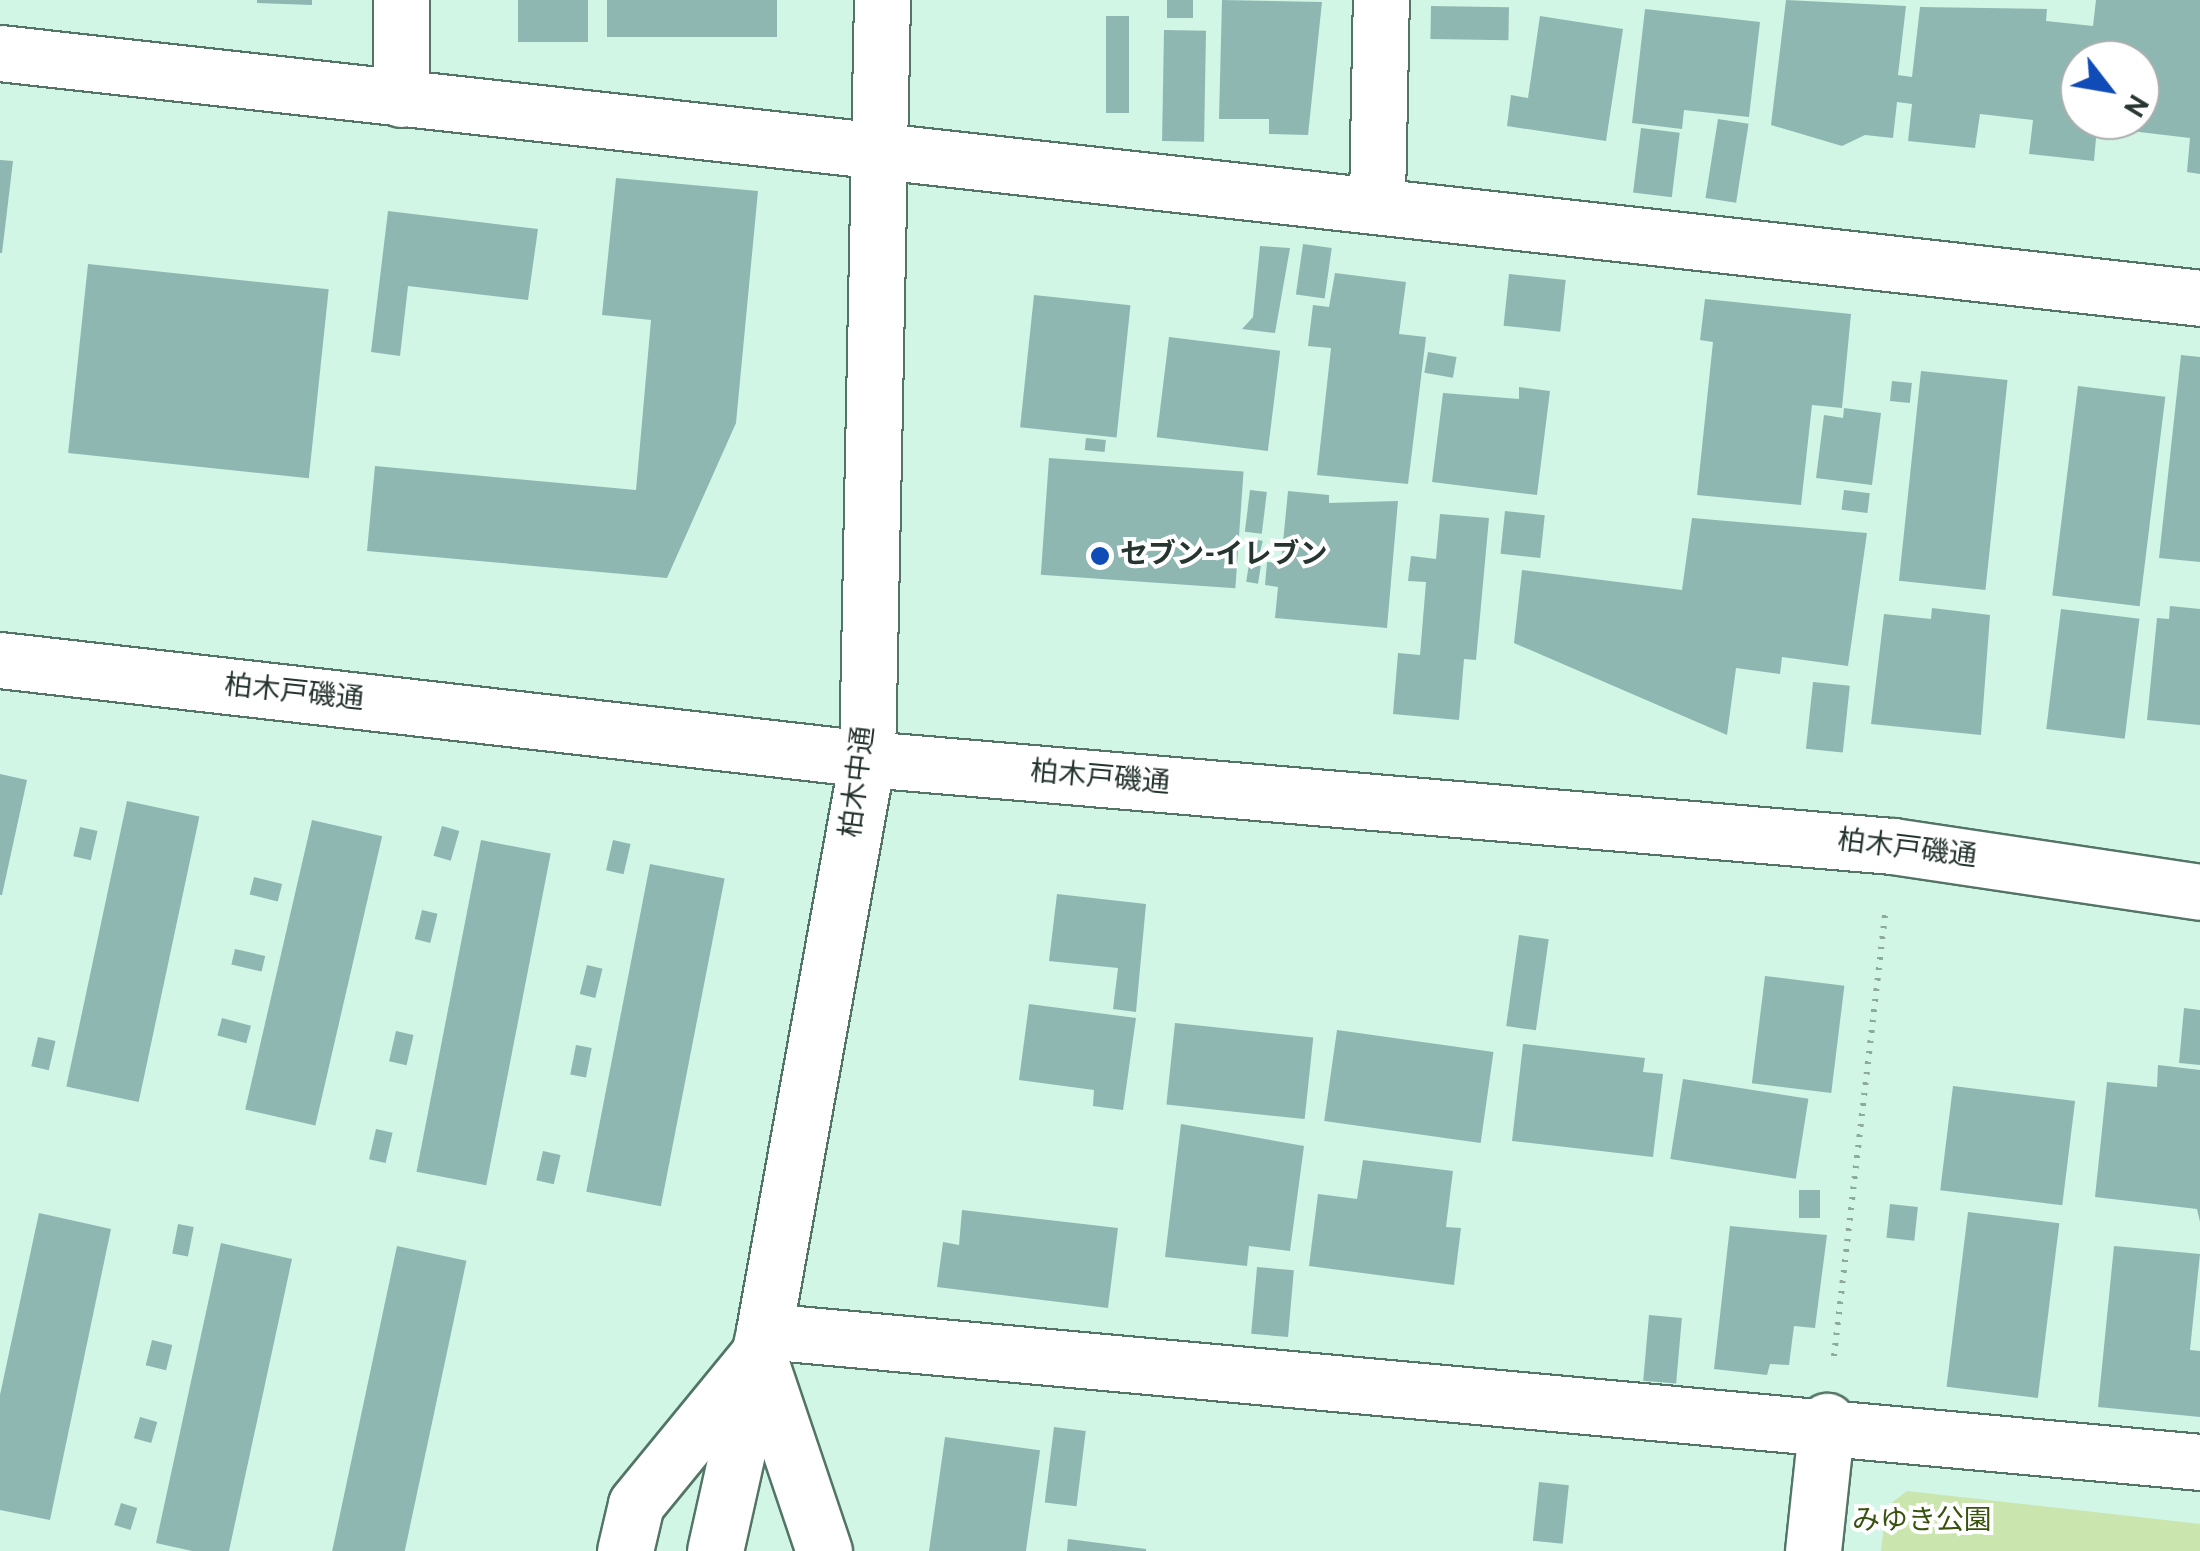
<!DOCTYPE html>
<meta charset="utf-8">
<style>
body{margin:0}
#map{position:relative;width:2200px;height:1551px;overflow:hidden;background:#d1f6e6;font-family:Overpass,"Noto Sans JP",sans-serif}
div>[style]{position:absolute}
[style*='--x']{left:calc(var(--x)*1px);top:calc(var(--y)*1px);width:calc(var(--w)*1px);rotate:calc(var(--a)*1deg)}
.green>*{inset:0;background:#cae5ad}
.building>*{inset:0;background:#8fb7b2;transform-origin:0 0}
.path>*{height:6px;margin-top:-3px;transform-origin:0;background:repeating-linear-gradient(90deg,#8eaa9e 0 2.5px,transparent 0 10.5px)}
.roads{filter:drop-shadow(2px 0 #537466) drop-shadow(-2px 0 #537466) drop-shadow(0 2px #537466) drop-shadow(0 -2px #537466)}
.minor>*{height:55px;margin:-27.5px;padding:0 27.5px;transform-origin:27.5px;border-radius:27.5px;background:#fff}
.tertiary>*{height:55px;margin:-27.5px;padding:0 27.5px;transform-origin:27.5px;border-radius:27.5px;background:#fff}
.dots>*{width:28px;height:28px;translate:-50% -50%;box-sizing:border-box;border:5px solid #fff;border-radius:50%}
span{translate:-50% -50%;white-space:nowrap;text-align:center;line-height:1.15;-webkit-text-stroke:8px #fff;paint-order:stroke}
.poi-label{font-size:28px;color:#26352f;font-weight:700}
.left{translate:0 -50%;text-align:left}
.street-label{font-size:28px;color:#26352f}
.park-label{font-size:28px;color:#38520f}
.north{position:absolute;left:2060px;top:40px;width:100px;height:100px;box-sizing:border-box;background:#fff;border:2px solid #a8aeac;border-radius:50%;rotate:121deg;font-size:28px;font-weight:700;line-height:40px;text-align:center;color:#26352f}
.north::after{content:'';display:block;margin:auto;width:35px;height:45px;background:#104cb7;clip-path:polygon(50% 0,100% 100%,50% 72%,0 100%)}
</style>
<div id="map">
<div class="green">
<i style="clip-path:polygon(1907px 1491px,2200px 1524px,2200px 1551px,1881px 1551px,1886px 1507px)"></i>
</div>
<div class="building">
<i style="clip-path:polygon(257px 0,312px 0,312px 5px,257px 3px)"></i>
<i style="left:518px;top:0;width:70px;height:42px"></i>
<i style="left:607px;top:0;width:170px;height:37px"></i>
<i style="left:1167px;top:0;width:26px;height:18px"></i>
<i style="clip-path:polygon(1222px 0,1322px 2px,1308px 135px,1269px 134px,1269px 119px,1219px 119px)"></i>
<i style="clip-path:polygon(evenodd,1786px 0,1906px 6px,1898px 75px,1912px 77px,1920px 7px,2047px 9px,2046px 21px,2093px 26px,2096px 0,2200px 0,2200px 174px,2187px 172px,2190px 138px,2097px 127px,2094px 161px,2029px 154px,2033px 120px,1980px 114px,1975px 148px,1908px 141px,1912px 104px,1897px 102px,1893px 138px,1865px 135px,1842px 146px,1771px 125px,1786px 0,2080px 60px,2140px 60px,2140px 120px,2080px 120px,2080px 60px)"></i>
<i style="left:1431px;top:6px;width:78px;height:33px;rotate:1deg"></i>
<i style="clip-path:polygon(1645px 9px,1760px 22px,1749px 117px,1684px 110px,1682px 129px,1632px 123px)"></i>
<i style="left:1106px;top:16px;width:23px;height:97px"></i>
<i style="clip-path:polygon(1540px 16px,1623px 29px,1606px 141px,1507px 126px,1511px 95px,1528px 98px)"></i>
<i style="left:1164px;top:30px;width:42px;height:111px;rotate:1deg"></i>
<i style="left:1718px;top:119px;width:31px;height:80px;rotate:9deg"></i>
<i style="left:1641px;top:128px;width:39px;height:65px;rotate:7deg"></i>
<i style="clip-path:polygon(0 160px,13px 161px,2px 253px,0 253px)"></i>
<i style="clip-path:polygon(616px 178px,758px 191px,736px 423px,667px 578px,367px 551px,375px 466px,636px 490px,651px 320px,602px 315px)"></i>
<i style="clip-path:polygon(388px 211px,538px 229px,528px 300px,408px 286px,400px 356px,371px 352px)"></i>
<i style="left:1303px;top:244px;width:29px;height:51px;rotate:8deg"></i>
<i style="clip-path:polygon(1260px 246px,1290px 248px,1275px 333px,1242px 329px,1253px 317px)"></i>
<i style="left:88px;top:264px;width:242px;height:190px;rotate:6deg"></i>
<i style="clip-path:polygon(1335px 273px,1406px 282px,1399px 334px,1426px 337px,1408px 484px,1317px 475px,1331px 348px,1308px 346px,1313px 305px,1329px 307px)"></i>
<i style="left:1509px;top:274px;width:57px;height:52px;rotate:6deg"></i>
<i style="left:1034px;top:295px;width:97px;height:133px;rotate:6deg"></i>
<i style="clip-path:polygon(1705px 299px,1851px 314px,1842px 408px,1812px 405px,1801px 505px,1697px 495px,1713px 342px,1700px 340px)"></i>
<i style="left:1169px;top:337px;width:112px;height:101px;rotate:7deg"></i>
<i style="left:1428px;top:352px;width:29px;height:21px;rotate:10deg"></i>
<i style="clip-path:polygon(2181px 355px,2200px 357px,2200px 562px,2159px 558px)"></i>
<i style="left:1921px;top:371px;width:87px;height:211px;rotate:6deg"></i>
<i style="left:1892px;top:381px;width:20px;height:20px;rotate:6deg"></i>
<i style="left:2078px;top:386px;width:88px;height:211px;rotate:7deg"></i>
<i style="clip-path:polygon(1519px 387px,1550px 391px,1537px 495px,1432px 482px,1443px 393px,1519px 399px)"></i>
<i style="clip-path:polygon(1844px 408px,1881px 413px,1872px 485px,1816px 478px,1824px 415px,1843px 418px)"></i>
<i style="left:1086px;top:438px;width:20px;height:12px;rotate:6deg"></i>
<i style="left:1049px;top:458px;width:195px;height:117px;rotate:4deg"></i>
<i style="left:1250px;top:490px;width:17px;height:42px;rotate:7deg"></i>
<i style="left:1844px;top:490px;width:26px;height:20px;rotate:7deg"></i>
<i style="clip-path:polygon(1288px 491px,1329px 495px,1329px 503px,1398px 501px,1387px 628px,1275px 618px,1278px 587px,1265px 585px,1267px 562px,1281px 563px)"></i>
<i style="left:1505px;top:511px;width:40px;height:43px;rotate:6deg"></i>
<i style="clip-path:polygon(1440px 514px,1489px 518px,1476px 660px,1464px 659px,1459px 720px,1393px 714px,1398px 653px,1420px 655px,1426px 582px,1408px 581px,1411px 556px,1436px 559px)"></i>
<i style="clip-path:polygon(1692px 518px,1867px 533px,1848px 666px,1782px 657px,1780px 674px,1736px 668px,1727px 735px,1514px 643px,1522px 570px,1682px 590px)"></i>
<i style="left:1250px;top:538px;width:13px;height:17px;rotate:13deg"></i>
<i style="left:1249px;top:564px;width:12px;height:18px;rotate:9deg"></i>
<i style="clip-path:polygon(2170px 606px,2200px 609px,2200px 725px,2147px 720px,2157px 618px,2169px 619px)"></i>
<i style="clip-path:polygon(1932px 608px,1990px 615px,1981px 735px,1871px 724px,1884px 614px,1931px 619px)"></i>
<i style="left:2061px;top:609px;width:79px;height:121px;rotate:7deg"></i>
<i style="left:1813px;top:682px;width:37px;height:67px;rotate:6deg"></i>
<i style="clip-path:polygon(0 774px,27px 780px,2px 895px,0 895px)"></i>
<i style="left:127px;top:801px;width:74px;height:292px;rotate:12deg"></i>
<i style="left:312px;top:820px;width:72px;height:297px;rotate:13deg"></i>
<i style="left:442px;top:826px;width:18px;height:31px;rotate:16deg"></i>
<i style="left:80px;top:827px;width:18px;height:30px;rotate:13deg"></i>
<i style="left:481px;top:840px;width:71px;height:338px;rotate:11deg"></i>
<i style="left:613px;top:840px;width:18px;height:31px;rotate:13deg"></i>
<i style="left:650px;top:864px;width:76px;height:334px;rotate:11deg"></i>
<i style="left:254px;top:877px;width:29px;height:18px;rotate:14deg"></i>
<i style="clip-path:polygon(1057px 894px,1146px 904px,1136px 1012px,1113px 1009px,1118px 968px,1049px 961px)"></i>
<i style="left:422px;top:910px;width:16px;height:30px;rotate:14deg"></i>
<i style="left:1519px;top:935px;width:30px;height:92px;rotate:8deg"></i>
<i style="left:235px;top:949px;width:31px;height:16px;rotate:13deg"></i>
<i style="left:587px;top:965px;width:16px;height:30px;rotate:14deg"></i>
<i style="left:1765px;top:976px;width:80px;height:108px;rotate:7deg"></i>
<i style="clip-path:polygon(1029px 1004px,1136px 1018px,1123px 1110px,1093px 1106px,1094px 1090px,1019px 1080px)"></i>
<i style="clip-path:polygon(2184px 1008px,2200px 1010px,2200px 1065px,2179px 1063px)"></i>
<i style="left:222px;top:1018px;width:30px;height:18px;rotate:15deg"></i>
<i style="left:1175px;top:1023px;width:139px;height:82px;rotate:6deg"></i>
<i style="left:1337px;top:1030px;width:158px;height:92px;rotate:8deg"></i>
<i style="left:396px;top:1031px;width:18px;height:31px;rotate:13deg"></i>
<i style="left:38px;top:1037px;width:18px;height:30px;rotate:13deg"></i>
<i style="clip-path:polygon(1523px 1044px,1645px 1058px,1643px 1072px,1663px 1074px,1653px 1157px,1512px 1141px)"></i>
<i style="left:576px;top:1045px;width:16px;height:30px;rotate:11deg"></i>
<i style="clip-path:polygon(2158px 1065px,2200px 1070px,2200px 1222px,2197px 1209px,2095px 1197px,2107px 1082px,2157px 1087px)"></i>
<i style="left:1683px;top:1079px;width:127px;height:81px;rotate:9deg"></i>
<i style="left:1953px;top:1086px;width:123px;height:105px;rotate:7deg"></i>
<i style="clip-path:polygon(1181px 1124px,1304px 1146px,1290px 1251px,1249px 1246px,1247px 1266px,1165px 1257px)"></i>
<i style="left:376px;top:1129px;width:17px;height:31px;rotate:13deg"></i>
<i style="left:543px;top:1151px;width:18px;height:30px;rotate:13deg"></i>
<i style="clip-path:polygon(1363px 1160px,1453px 1171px,1446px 1227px,1461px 1228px,1454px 1285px,1309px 1266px,1318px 1194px,1357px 1199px)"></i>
<i style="left:1799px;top:1190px;width:21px;height:28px"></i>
<i style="left:1890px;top:1204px;width:28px;height:34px;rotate:6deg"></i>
<i style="clip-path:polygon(962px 1210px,1118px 1228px,1108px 1308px,937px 1287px,943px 1242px,959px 1245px)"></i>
<i style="left:1968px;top:1212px;width:92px;height:176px;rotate:7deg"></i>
<i style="clip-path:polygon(39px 1213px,111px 1229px,50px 1520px,0 1510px,0 1395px)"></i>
<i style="left:178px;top:1224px;width:16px;height:30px;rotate:11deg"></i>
<i style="clip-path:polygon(1730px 1226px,1827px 1235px,1815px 1328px,1794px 1326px,1789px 1365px,1770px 1364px,1767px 1375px,1714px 1369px)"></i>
<i style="clip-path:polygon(221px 1243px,292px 1259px,229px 1551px,192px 1551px,156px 1543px)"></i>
<i style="left:397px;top:1246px;width:71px;height:312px;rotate:12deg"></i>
<i style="clip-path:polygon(2114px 1246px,2200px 1254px,2190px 1350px,2200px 1351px,2200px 1417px,2098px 1407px)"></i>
<i style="left:1257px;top:1267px;width:37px;height:67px;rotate:5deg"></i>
<i style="left:1649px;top:1315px;width:33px;height:66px;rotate:5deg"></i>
<i style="left:152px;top:1340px;width:21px;height:26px;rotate:14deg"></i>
<i style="left:140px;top:1417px;width:18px;height:22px;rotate:16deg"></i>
<i style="left:1054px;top:1427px;width:32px;height:76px;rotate:7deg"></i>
<i style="left:945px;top:1437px;width:96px;height:115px;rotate:8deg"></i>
<i style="left:1539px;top:1482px;width:30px;height:59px;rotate:6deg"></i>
<i style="left:121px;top:1503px;width:17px;height:23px;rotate:17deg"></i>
<i style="clip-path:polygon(1068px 1539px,1146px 1549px,1146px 1551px,1067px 1551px)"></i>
</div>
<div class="path">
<i style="--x:1834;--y:1356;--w:447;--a:-83.4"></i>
</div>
<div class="roads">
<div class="minor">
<i style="--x:0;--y:53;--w:2214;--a:6.35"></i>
<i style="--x:401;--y:99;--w:99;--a:-90"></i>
<i style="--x:1377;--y:200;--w:200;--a:-88.9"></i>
<i style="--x:764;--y:1331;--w:1442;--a:5.21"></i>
<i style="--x:758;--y:1355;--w:207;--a:71.4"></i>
<i style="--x:625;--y:1551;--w:48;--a:-76.8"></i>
<i style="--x:636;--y:1504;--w:193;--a:-50.7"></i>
<i style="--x:1813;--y:1551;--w:131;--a:-83.9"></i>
</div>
<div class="tertiary">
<i style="--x:0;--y:660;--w:873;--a:6.51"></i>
<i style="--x:867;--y:759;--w:1030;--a:4.85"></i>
<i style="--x:1893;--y:846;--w:310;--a:8.5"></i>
<i style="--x:715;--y:1551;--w:225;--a:-77.4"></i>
<i style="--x:764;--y:1331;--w:581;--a:-79.79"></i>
<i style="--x:867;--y:759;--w:759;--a:-88.87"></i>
</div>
</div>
<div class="dots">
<i style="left:1100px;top:556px;background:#104cb7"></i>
</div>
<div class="poi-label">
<span class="left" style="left:1120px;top:556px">セブン-イレブン</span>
</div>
<div class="street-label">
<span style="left:294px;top:694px;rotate:6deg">柏木戸磯通</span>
<span style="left:1100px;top:779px;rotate:5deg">柏木戸磯通</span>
<span style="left:859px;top:782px;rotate:-83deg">柏木中通</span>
<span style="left:1907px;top:850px;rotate:7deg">柏木戸磯通</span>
</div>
<div class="park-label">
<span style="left:1922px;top:1522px">みゆき公園</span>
</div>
<div class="north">N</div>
</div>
